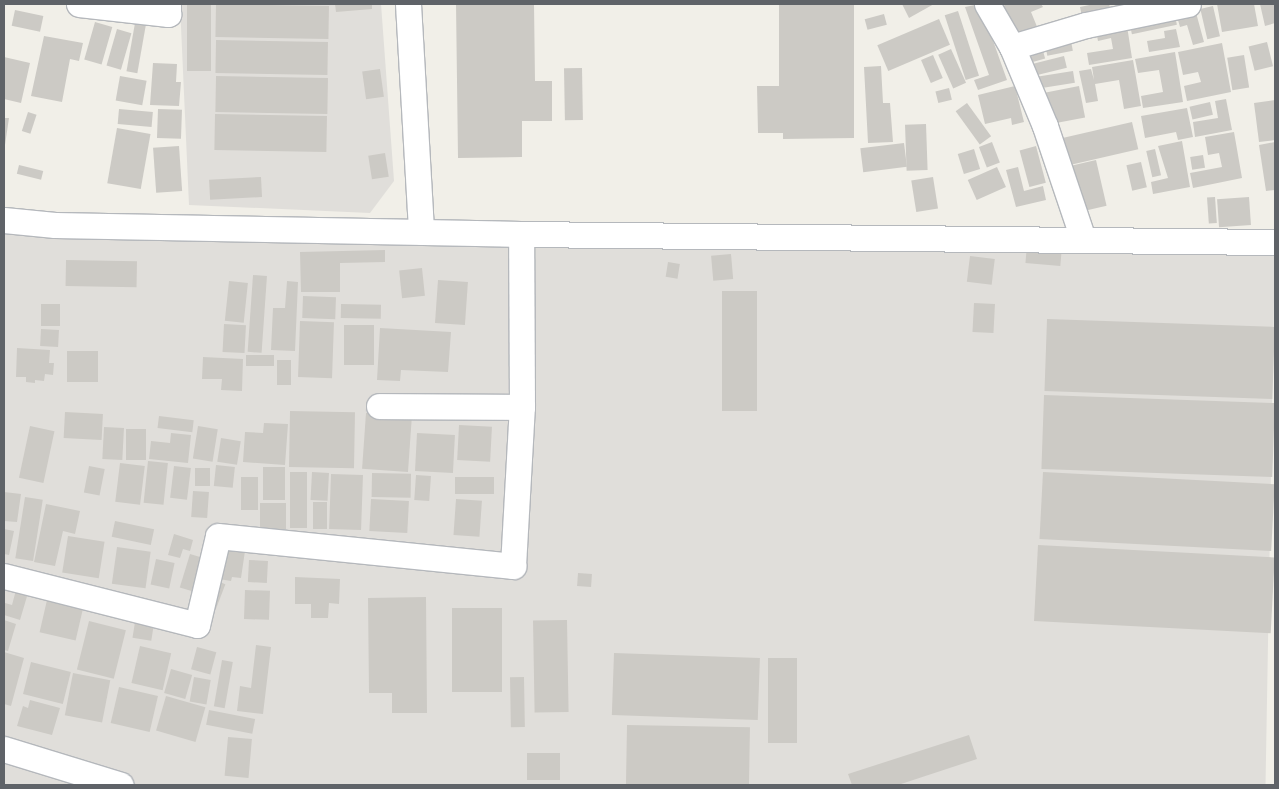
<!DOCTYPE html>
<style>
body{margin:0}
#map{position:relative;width:1279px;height:789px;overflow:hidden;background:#f1efe8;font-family:Signika,sans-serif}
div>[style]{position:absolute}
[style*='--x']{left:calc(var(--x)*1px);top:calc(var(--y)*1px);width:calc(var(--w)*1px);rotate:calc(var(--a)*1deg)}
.industrial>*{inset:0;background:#e0deda;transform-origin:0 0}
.building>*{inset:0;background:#cccac5;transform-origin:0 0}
.roads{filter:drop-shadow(1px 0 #b5b8bc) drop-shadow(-1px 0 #b5b8bc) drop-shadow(0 1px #b5b8bc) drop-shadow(0 -1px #b5b8bc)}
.street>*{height:25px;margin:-12.5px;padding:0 12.5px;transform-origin:12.5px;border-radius:12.5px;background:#fff}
span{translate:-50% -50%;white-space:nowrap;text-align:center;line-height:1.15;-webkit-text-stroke:4.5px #fff;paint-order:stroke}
.frame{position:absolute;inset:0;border:5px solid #5f6368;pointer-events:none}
</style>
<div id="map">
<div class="industrial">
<i style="clip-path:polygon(180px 4px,381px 4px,394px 181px,370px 213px,189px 205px)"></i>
<i style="left:5px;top:230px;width:1270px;height:555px;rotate:1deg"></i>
</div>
<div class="building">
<i style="left:187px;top:4px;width:24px;height:67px"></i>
<i style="left:216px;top:4px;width:113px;height:33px;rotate:1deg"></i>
<i style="clip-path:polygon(335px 4px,372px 4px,372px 9px,336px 12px)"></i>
<i style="clip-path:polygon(456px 4px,534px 4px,535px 81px,552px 81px,552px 121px,522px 121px,522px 157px,458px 158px)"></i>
<i style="clip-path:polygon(779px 4px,854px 4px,854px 138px,783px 139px,783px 133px,758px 133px,757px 86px,779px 86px)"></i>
<i style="clip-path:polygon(902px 4px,934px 4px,909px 18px)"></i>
<i style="clip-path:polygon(980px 4px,1007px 80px,978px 90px,974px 80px,989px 75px,965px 7px)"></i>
<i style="clip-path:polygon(1008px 4px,1041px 4px,1043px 7px,1031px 12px,1038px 29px,1015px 39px,1000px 7px)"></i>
<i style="clip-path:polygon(1094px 4px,1109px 4px,1112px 14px,1083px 21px,1080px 7px)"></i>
<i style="clip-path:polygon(1217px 4px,1254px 4px,1258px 26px,1222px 32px)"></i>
<i style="clip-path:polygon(1260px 4px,1275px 4px,1275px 23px,1265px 26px)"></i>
<i style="left:1213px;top:6px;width:31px;height:13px;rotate:77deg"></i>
<i style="clip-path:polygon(1195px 9px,1204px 42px,1193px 45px,1187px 25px,1180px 27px,1176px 13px)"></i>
<i style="left:15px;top:10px;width:29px;height:16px;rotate:12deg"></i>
<i style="left:958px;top:11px;width:68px;height:14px;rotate:72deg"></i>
<i style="left:1174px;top:11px;width:14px;height:46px;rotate:78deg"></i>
<i style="left:884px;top:14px;width:11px;height:20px;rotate:75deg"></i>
<i style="left:939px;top:19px;width:28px;height:67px;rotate:67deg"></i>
<i style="left:95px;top:22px;width:18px;height:39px;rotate:16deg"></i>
<i style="left:135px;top:23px;width:11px;height:49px;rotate:10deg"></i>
<i style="clip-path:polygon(1127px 26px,1132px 58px,1089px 65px,1087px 53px,1113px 49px,1111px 38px,1098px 41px,1096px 31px)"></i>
<i style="left:117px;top:29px;width:15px;height:38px;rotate:16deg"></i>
<i style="clip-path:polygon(1176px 29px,1180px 47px,1149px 52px,1147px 41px,1165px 38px,1164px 31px)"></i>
<i style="clip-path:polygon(44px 36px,83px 43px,79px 61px,70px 59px,62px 102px,31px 96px)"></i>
<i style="left:1070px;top:36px;width:15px;height:26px;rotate:79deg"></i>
<i style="left:216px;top:40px;width:112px;height:33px;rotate:1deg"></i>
<i style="left:1267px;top:42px;width:25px;height:19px;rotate:76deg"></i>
<i style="clip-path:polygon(1222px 43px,1231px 92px,1187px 101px,1184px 86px,1201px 82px,1198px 72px,1183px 75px,1178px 52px)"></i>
<i style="left:1041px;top:44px;width:15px;height:23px;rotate:74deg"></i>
<i style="left:951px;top:49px;width:37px;height:14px;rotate:66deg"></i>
<i style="clip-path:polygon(1175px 52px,1183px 102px,1143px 108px,1141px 96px,1163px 92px,1159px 70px,1138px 73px,1135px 59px)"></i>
<i style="left:933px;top:55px;width:25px;height:13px;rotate:67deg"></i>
<i style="left:1244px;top:55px;width:33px;height:17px;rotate:81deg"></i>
<i style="left:1064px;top:56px;width:12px;height:41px;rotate:76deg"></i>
<i style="clip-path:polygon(4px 57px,30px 63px,21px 103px,4px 99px)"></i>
<i style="clip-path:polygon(1133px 60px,1141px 106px,1124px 109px,1119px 80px,1095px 84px,1098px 101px,1086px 103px,1079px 71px,1091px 69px,1094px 80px,1092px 67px)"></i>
<i style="clip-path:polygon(153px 63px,177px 64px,176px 82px,181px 82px,179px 106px,150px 105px)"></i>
<i style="clip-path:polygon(881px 66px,883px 103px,890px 103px,893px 142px,868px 143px,864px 67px)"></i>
<i style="left:582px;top:68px;width:52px;height:18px;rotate:89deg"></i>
<i style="left:380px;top:69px;width:28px;height:18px;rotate:82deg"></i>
<i style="left:1073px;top:71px;width:12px;height:43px;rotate:81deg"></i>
<i style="left:120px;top:76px;width:27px;height:25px;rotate:10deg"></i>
<i style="left:216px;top:76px;width:112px;height:36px;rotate:1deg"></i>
<i style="clip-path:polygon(1015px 86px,1024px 122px,1012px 125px,1011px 118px,985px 124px,978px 95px)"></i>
<i style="left:1079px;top:86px;width:32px;height:35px;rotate:79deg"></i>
<i style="left:949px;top:88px;width:12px;height:14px;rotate:76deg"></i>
<i style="clip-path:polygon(1226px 99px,1232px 130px,1195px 137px,1193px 122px,1218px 118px,1215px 101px)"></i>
<i style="clip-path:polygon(1275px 100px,1275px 140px,1259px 142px,1254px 103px)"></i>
<i style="left:1210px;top:102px;width:13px;height:21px;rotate:77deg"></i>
<i style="left:967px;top:103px;width:41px;height:14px;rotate:54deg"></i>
<i style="clip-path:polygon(1187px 108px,1193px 137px,1178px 140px,1176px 132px,1145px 138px,1141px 116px)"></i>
<i style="left:119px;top:109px;width:34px;height:15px;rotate:5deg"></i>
<i style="left:158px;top:109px;width:24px;height:29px;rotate:2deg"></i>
<i style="left:28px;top:112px;width:9px;height:20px;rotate:18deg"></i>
<i style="left:215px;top:114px;width:112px;height:36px;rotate:1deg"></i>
<i style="clip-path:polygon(4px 118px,9px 118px,5px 145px,4px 145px)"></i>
<i style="left:1132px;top:122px;width:28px;height:78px;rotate:77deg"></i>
<i style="left:926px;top:124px;width:46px;height:21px;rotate:88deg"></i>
<i style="left:117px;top:128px;width:34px;height:56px;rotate:10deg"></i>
<i style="clip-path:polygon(1234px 132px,1242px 178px,1193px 188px,1190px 173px,1222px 167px,1219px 153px,1208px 155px,1205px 137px)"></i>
<i style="clip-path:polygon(1182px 141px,1190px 187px,1153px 194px,1151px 182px,1168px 178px,1158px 146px)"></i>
<i style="left:992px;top:142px;width:22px;height:14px;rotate:69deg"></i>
<i style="clip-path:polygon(1275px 142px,1275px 190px,1266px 191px,1259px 145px)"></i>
<i style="left:904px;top:143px;width:24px;height:44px;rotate:83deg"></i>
<i style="left:179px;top:146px;width:45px;height:26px;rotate:86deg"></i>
<i style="left:1036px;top:146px;width:38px;height:17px;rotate:75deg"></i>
<i style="left:974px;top:149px;width:21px;height:17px;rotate:73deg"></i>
<i style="left:1155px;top:149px;width:27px;height:9px;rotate:77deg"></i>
<i style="left:385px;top:153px;width:24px;height:17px;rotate:81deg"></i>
<i style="left:1203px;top:155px;width:13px;height:13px;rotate:81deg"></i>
<i style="left:1096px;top:160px;width:47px;height:30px;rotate:77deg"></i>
<i style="left:1141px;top:162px;width:26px;height:15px;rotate:77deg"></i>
<i style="left:19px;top:165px;width:25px;height:9px;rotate:14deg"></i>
<i style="left:997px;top:167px;width:22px;height:32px;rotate:66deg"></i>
<i style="clip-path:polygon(1018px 167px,1024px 191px,1043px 186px,1046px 200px,1016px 207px,1006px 170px)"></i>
<i style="left:261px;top:177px;width:20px;height:52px;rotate:87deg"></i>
<i style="left:933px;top:177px;width:32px;height:22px;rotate:81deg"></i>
<i style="left:1215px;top:197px;width:26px;height:8px;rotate:86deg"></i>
<i style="left:1249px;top:197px;width:28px;height:32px;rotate:86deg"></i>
<i style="left:1027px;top:245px;width:35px;height:18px;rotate:5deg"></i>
<i style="clip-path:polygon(385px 250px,385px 262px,340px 263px,340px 292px,301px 292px,300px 252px)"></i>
<i style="left:731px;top:254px;width:25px;height:20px;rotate:85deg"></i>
<i style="left:970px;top:256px;width:25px;height:26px;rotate:7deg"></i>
<i style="left:66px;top:260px;width:71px;height:26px;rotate:1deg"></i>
<i style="left:668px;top:262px;width:12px;height:15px;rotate:9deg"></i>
<i style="left:422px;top:268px;width:28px;height:23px;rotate:84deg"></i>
<i style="left:253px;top:275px;width:14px;height:77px;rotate:4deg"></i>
<i style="left:438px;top:280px;width:30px;height:43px;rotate:4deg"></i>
<i style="left:229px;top:281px;width:19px;height:40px;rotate:6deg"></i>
<i style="clip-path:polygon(287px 281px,298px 282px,295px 351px,271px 350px,273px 308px,285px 308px)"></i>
<i style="left:722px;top:291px;width:35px;height:120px"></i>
<i style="left:303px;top:296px;width:33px;height:22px;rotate:2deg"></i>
<i style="left:974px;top:303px;width:21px;height:29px;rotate:3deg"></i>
<i style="left:41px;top:304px;width:19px;height:22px"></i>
<i style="left:341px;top:304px;width:40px;height:14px;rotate:1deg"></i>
<i style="left:1047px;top:319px;width:228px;height:72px;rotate:2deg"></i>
<i style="left:300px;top:321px;width:34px;height:56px;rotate:2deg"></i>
<i style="left:224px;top:324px;width:22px;height:28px;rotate:3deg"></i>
<i style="left:344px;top:325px;width:30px;height:40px"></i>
<i style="clip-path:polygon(380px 328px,451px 332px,448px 372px,401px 370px,400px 381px,377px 380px)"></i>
<i style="left:41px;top:329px;width:18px;height:17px;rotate:3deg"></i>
<i style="clip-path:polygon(17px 348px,50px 350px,49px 363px,54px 363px,53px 375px,45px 374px,44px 381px,35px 380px,35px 383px,26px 382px,26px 377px,16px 377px)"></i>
<i style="left:67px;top:351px;width:31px;height:31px"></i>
<i style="left:246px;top:355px;width:28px;height:11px"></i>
<i style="clip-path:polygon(203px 357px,243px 359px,242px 391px,221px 390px,222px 379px,202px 379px)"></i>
<i style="left:277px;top:360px;width:14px;height:25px"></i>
<i style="left:1044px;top:395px;width:231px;height:74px;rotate:2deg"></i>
<i style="left:290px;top:411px;width:65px;height:56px;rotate:1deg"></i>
<i style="left:65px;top:412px;width:38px;height:26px;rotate:3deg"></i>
<i style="left:366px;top:413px;width:46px;height:56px;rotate:4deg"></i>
<i style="left:159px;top:416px;width:35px;height:12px;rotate:7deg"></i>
<i style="clip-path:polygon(264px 423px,288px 424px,285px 465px,243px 462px,245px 432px,263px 433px)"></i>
<i style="left:459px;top:425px;width:33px;height:35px;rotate:3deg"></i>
<i style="left:30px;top:426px;width:25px;height:53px;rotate:12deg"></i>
<i style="left:198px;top:426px;width:20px;height:33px;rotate:9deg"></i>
<i style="left:104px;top:427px;width:20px;height:32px;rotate:3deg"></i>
<i style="left:126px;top:429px;width:20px;height:31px"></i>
<i style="clip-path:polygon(171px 433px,191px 435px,188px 463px,149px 459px,151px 441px,170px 443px)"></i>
<i style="left:417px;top:433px;width:38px;height:38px;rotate:3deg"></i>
<i style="left:221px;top:438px;width:20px;height:24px;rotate:9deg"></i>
<i style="left:148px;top:461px;width:20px;height:42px;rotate:6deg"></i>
<i style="left:120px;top:463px;width:25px;height:39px;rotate:7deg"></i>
<i style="left:216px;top:465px;width:19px;height:21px;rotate:6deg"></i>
<i style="left:89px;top:466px;width:16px;height:27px;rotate:11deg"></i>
<i style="left:174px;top:466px;width:17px;height:32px;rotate:7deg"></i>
<i style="left:285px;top:467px;width:33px;height:22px;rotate:90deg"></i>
<i style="left:195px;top:468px;width:15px;height:18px"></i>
<i style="left:290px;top:472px;width:17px;height:56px"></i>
<i style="left:312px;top:472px;width:17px;height:28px;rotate:3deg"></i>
<i style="left:1043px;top:472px;width:232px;height:67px;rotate:3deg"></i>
<i style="left:372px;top:473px;width:39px;height:24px;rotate:1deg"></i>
<i style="left:331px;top:474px;width:32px;height:55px;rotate:2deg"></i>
<i style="left:416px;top:475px;width:15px;height:25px;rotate:4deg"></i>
<i style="left:241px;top:477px;width:17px;height:33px"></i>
<i style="left:455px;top:477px;width:39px;height:17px"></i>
<i style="left:193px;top:491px;width:16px;height:26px;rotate:4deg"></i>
<i style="clip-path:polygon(4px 492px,21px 494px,17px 522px,4px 521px)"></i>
<i style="left:25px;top:497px;width:18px;height:62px;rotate:9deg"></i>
<i style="left:371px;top:499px;width:38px;height:32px;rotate:3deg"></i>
<i style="left:456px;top:499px;width:26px;height:36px;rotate:4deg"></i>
<i style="left:313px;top:502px;width:14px;height:27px"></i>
<i style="left:260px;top:503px;width:26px;height:26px"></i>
<i style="clip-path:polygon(46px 504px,80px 511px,75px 534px,63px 531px,55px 566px,34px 562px)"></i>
<i style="left:115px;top:521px;width:40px;height:16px;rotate:12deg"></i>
<i style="clip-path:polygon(4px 529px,14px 531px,9px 555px,4px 554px)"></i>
<i style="clip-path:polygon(174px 534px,193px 540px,190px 551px,183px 549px,180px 558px,168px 555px)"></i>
<i style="left:68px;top:536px;width:37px;height:37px;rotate:9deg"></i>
<i style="left:1038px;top:545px;width:237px;height:76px;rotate:3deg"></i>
<i style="left:117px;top:547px;width:34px;height:37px;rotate:8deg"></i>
<i style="clip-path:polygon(224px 548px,245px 551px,241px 578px,232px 577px,231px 581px,219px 579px)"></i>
<i style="left:190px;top:554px;width:14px;height:35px;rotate:17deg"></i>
<i style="left:156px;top:559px;width:19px;height:26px;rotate:12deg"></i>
<i style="left:249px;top:560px;width:19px;height:22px;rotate:3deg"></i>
<i style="left:578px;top:573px;width:14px;height:13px;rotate:4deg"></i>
<i style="clip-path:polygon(295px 577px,340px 579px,339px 604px,329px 603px,328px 618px,311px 618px,311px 604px,295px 604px)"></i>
<i style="left:217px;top:581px;width:9px;height:27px;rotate:21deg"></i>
<i style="clip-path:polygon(16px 590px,28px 593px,20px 620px,4px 615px,5px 603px,12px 605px)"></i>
<i style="left:245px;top:590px;width:25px;height:29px;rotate:2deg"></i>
<i style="clip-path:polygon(426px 597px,427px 713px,392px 713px,392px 693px,369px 693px,368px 598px)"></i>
<i style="left:47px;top:600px;width:37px;height:33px;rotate:13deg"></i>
<i style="left:452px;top:608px;width:50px;height:84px"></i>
<i style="clip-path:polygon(4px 620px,16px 624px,8px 651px,4px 650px)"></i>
<i style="left:567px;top:620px;width:92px;height:34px;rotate:89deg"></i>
<i style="left:89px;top:621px;width:38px;height:50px;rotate:14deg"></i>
<i style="left:135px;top:622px;width:19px;height:16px;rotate:9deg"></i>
<i style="clip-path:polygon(256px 645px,271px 647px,263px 714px,237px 711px,240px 686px,251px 688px)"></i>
<i style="left:140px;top:646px;width:32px;height:38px;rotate:13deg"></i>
<i style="left:197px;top:647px;width:20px;height:23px;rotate:15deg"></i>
<i style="clip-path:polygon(4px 652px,24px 658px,11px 706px,4px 704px)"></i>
<i style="left:614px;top:653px;width:146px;height:62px;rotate:2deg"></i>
<i style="left:768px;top:658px;width:29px;height:85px"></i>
<i style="left:222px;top:660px;width:11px;height:47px;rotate:10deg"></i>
<i style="left:31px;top:662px;width:41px;height:33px;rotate:14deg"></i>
<i style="left:171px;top:669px;width:22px;height:25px;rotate:16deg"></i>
<i style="left:73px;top:673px;width:38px;height:43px;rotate:11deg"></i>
<i style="left:194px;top:677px;width:17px;height:25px;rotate:10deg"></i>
<i style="left:524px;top:677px;width:50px;height:14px;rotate:89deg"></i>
<i style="left:119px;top:687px;width:40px;height:37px;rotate:13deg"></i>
<i style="left:166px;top:696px;width:41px;height:36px;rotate:16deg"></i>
<i style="clip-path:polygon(30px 700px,60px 708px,52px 735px,17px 726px,23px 706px,28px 708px)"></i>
<i style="left:209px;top:710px;width:47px;height:15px;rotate:11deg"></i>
<i style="left:627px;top:725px;width:123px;height:60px;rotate:1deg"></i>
<i style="clip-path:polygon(969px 735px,977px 759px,898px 785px,852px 785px,848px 774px)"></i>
<i style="left:228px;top:737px;width:24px;height:39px;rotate:5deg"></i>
<i style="left:527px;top:753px;width:33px;height:27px"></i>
</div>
<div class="roads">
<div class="street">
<i style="--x:79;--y:4;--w:90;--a:6.4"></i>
<i style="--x:168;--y:14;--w:10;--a:-90"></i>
<i style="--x:408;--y:4;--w:228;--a:86.7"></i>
<i style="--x:987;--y:4;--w:50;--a:59.8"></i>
<i style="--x:1012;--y:47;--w:86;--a:67.3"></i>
<i style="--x:1045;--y:126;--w:119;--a:71.4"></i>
<i style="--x:1012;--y:47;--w:77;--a:-16.6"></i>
<i style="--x:1086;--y:25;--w:104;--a:-11.6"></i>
<i style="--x:4;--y:220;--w:51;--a:5.6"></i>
<i style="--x:55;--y:225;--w:466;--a:1.1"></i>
<i style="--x:521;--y:234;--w:754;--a:0.61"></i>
<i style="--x:379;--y:406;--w:143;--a:0.4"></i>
<i style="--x:522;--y:407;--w:173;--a:-90.3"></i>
<i style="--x:4;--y:576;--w:199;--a:14.2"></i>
<i style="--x:197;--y:625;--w:91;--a:-76.7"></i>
<i style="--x:218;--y:536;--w:297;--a:5.8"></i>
<i style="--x:513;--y:566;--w:159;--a:-86.8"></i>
<i style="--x:4;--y:749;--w:122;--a:17.1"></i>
</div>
</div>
<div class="frame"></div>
</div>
